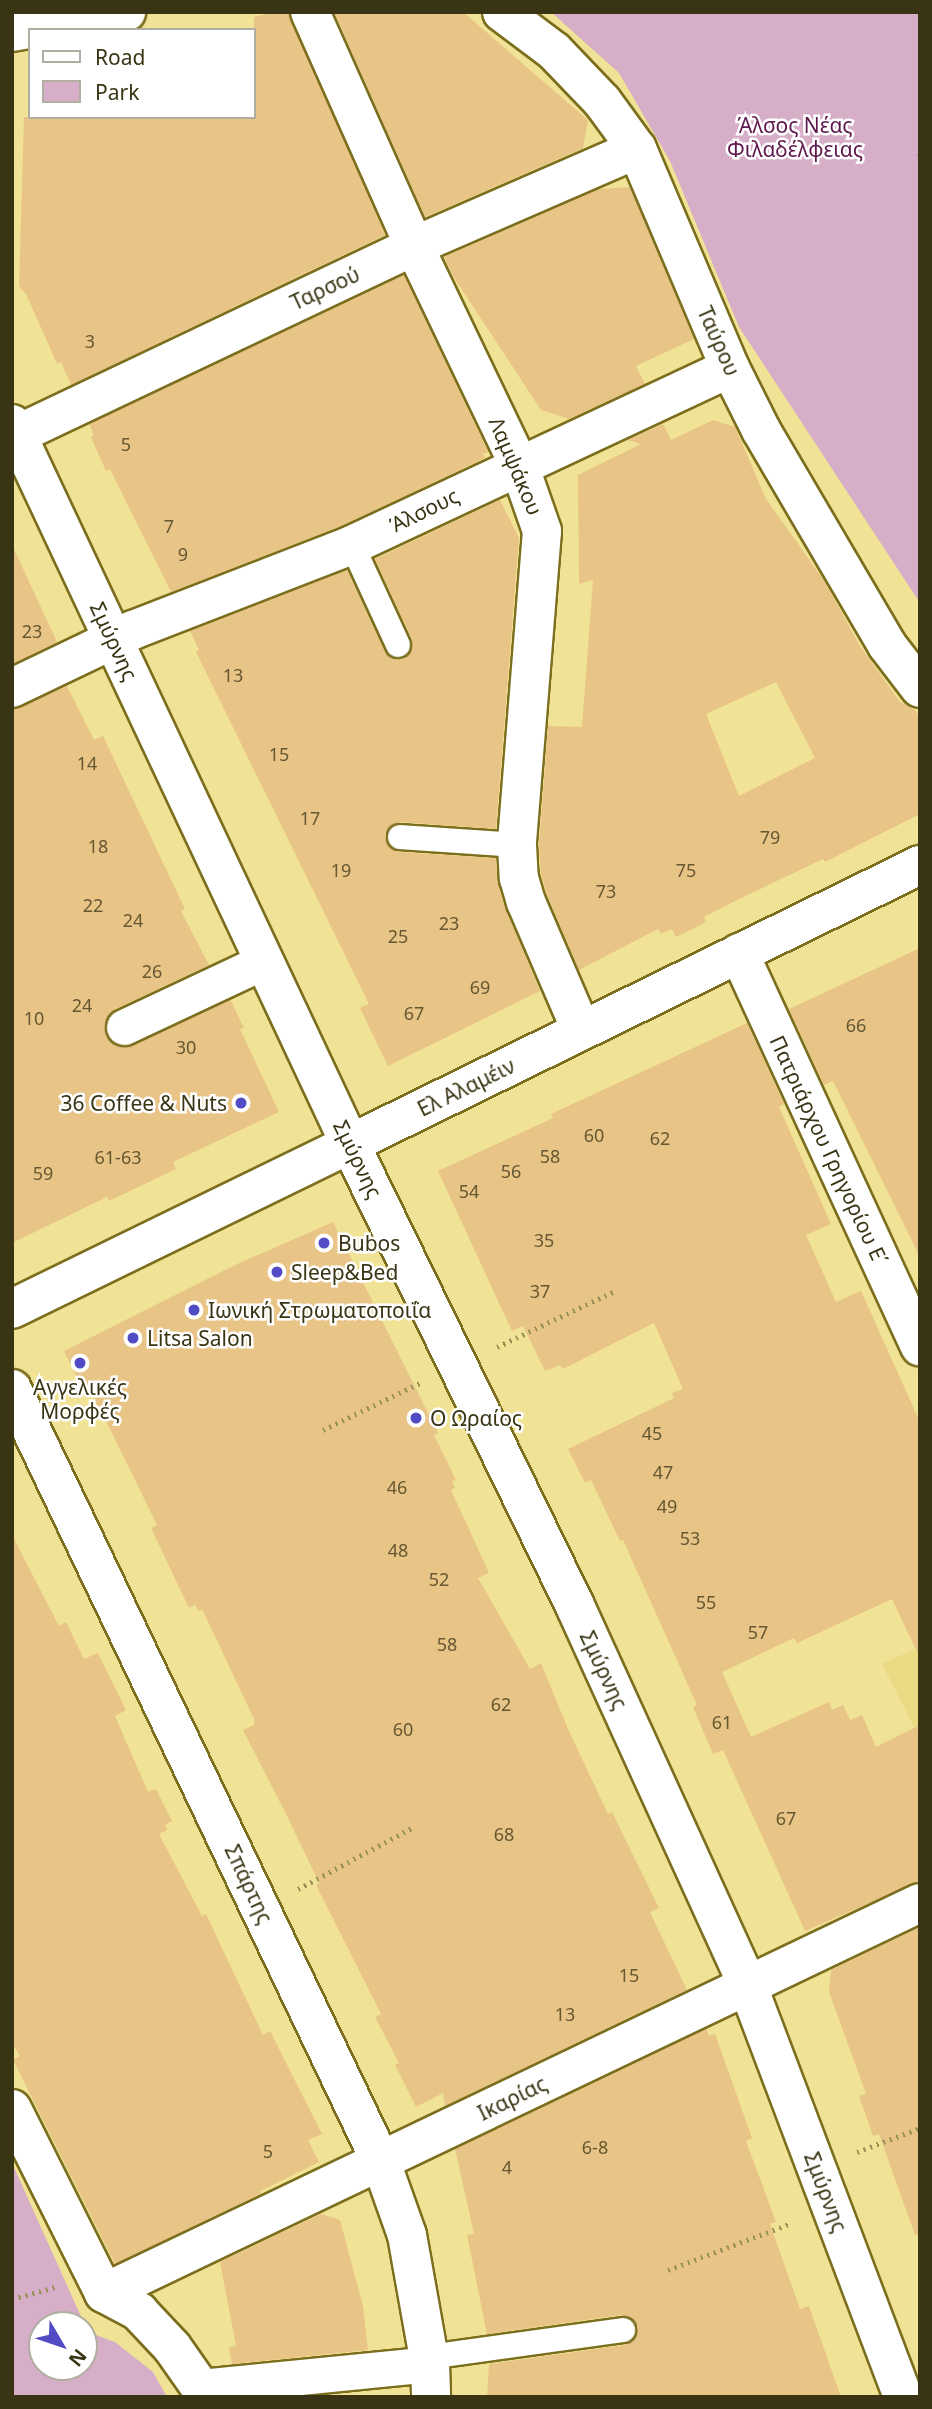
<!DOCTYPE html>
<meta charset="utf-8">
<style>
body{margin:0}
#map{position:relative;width:932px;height:2409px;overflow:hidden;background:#f1e395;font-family:"Noto Sans",sans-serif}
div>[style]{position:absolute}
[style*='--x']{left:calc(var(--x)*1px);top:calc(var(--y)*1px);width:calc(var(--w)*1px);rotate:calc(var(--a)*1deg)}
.built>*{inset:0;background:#e9da83}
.green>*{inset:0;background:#d6aec8}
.building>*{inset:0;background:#e9c487}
.path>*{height:4.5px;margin-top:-2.25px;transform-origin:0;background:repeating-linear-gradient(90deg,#9a9158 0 2px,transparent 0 7px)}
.roads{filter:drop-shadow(2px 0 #7b6e1d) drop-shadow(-2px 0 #7b6e1d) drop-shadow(0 2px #7b6e1d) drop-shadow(0 -2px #7b6e1d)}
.service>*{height:24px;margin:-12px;padding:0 12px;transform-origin:12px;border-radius:12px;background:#fff}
.pedestrian>*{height:35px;margin:-17.5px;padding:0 17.5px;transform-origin:17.5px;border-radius:17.5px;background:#fff}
.minor>*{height:38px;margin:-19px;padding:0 19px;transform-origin:19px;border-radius:19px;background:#fff}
.tertiary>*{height:38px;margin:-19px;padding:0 19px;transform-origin:19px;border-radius:19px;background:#fff}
.secondary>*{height:38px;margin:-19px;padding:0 19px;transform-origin:19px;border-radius:19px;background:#fff}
.dots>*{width:19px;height:19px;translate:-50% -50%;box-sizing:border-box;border:4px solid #fff;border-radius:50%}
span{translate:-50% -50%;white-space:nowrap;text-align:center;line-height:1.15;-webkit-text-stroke:5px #fff;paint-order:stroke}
.number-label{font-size:18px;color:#655831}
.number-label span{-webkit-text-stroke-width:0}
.park-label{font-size:21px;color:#5e184d}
.street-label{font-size:21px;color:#393414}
.poi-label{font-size:21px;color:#393414}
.right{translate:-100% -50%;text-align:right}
.left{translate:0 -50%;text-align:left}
.frame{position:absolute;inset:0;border:14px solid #393414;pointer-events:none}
.legend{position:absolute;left:28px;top:28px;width:228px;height:91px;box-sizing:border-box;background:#fff;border:2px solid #b0aea1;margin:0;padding:9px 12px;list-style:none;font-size:21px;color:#393414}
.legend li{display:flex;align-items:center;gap:14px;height:35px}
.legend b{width:35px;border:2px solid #b0aea1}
.north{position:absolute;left:28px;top:2311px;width:70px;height:70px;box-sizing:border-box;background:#fff;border:2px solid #b0aea1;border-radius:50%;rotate:129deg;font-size:19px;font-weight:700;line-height:28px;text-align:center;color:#393414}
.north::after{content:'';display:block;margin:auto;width:24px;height:32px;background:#514cc3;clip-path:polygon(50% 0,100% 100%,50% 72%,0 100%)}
</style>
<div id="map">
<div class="built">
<i style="clip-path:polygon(920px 1647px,920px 1739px,882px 1664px)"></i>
</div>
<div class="green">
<i style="clip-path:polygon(551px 12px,920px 12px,920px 603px,739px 327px,670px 161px,619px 73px)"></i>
<i style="clip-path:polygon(evenodd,12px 2163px,88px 2332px,115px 2342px,153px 2372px,167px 2397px,12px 2397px,12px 2163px,42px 2325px,84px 2325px,84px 2367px,42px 2367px,42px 2325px)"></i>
</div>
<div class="building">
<i style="clip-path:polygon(276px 12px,289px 12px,385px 235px,71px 385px,61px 362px,57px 364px,26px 294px,19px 286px,24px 117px,254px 117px,254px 17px)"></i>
<i style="clip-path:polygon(334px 12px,463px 12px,588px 120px,583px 148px,425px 217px)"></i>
<i style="clip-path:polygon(630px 187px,694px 339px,636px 366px,645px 384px,569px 419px,541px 410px,453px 276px,444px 257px,599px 189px)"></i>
<i style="clip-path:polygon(404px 275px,488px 452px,483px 454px,485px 458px,343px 525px,171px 592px,110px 469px,106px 471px,91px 437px,94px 435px,89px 424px)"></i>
<i style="clip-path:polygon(evenodd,713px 420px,735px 427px,766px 499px,823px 579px,860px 646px,900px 702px,914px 709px,920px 717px,920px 814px,825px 862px,823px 859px,737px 900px,704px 917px,706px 922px,676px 937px,672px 929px,661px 934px,658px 929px,579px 970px,547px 895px,541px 874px,539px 845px,548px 726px,582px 727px,593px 580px,579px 584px,578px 475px,641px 444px,628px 440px,663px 424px,671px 440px,713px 420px,776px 682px,815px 758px,739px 796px,706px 714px,776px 682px)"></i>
<i style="clip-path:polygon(500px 500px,519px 538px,496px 829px,400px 822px,388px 828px,385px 837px,391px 849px,399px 852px,496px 858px,498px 884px,505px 908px,540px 991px,388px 1066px,360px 1008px,369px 1004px,196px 652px,199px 650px,190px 631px,347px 570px,385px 652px,396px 660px,404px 659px,410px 653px,412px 639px,375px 559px)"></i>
<i style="clip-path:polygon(12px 545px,57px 642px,12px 664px)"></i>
<i style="clip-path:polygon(67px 686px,94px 740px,103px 736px,185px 909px,181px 911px,209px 965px,115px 1009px,104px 1025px,106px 1036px,113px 1044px,132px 1045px,230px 999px,244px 1028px,240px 1029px,279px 1112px,173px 1162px,176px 1169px,109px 1201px,107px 1197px,12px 1243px,12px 710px)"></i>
<i style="clip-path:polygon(920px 948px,920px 1257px,833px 1081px,824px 1085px,789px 1009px)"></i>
<i style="clip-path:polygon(747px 1023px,784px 1104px,779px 1107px,831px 1224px,806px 1235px,836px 1302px,861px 1291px,920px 1422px,920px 1658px,892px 1599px,797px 1643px,794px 1638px,722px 1672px,751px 1737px,829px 1702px,832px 1710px,843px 1705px,850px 1720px,862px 1715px,876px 1747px,920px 1725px,920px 1881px,805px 1931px,723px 1750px,713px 1754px,693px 1707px,697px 1705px,623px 1540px,620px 1541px,591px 1480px,585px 1483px,568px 1449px,674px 1398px,672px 1393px,683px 1389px,654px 1323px,563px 1369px,560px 1365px,545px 1371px,523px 1326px,512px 1331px,438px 1171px,553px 1118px,551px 1114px)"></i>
<i style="clip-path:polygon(333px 1222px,438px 1433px,434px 1435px,456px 1480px,452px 1481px,455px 1488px,451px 1490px,489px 1573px,478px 1578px,530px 1669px,541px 1663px,568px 1729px,608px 1814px,612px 1812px,659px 1908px,650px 1912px,687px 1990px,445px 2106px,443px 2093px,416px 2107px,395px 2065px,399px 2063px,375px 2017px,381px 2014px,316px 1885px,319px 1883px,288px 1818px,243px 1730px,254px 1725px,254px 1719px,202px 1609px,199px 1611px,195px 1605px,189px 1608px,151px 1528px,157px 1525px,110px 1429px,92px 1395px,87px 1398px,64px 1351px,235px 1265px)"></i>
<i style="clip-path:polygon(12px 1535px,59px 1626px,66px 1622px,84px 1659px,98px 1653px,126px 1710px,115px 1716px,148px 1792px,156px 1789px,172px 1821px,165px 1825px,167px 1830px,159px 1834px,202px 1916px,206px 1914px,263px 2035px,270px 2031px,322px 2134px,308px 2140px,319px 2162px,259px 2192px,262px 2193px,115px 2264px,13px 2060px,20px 2056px,12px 2043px)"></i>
<i style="clip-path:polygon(920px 1927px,920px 2234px,915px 2235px,879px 2134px,873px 2136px,859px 2096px,866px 2094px,829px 1992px,831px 1970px)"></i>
<i style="clip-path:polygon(706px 2029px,709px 2036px,715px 2034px,752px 2138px,746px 2141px,776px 2222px,770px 2224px,800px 2309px,809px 2306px,841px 2397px,487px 2397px,489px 2364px,625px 2345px,633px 2341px,638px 2329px,634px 2320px,621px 2315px,487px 2334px,467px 2235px,474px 2234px,455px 2149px)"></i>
<i style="clip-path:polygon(321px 2214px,340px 2220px,363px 2306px,368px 2350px,232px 2364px,229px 2347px,236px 2346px,220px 2262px)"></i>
</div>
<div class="path">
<i style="--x:920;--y:154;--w:4;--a:90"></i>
<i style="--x:497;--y:1347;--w:131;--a:-25.4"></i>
<i style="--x:323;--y:1430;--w:108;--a:-25.9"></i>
<i style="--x:298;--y:1889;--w:129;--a:-28.2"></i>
<i style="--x:857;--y:2152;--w:67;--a:-20.9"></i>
<i style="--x:668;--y:2270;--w:133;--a:-20.8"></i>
<i style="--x:12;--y:2299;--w:45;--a:-15.6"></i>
</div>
<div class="roads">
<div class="service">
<i style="--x:352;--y:545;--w:110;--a:65.3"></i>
<i style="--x:400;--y:837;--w:117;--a:3.9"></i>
<i style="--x:429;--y:2357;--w:196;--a:-7.9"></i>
</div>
<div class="pedestrian">
<i style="--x:124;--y:1027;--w:155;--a:-25.2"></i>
<i style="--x:200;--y:2387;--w:231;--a:-5.7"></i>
</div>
<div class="minor">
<i style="--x:310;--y:12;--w:256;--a:66"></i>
<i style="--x:414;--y:246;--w:243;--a:64.4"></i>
<i style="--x:519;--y:465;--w:70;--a:70.8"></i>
<i style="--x:542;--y:531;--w:315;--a:94.6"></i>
<i style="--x:517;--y:845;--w:33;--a:87"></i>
<i style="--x:519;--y:878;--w:25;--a:74"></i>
<i style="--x:526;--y:902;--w:139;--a:66.7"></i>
<i style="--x:502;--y:12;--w:65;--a:36.9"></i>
<i style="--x:554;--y:51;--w:69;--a:46.2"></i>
<i style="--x:602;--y:101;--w:59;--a:53.9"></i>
<i style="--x:637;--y:149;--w:238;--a:67"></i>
<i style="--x:730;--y:368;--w:69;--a:63.4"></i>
<i style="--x:761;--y:430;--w:249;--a:59.6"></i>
<i style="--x:887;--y:645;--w:54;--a:52.5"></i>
<i style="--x:12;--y:32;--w:116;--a:-10"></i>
<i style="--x:12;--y:437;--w:445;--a:-25.4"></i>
<i style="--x:414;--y:246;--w:243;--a:-23.5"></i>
<i style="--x:12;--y:688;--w:134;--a:-25.6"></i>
<i style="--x:133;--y:630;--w:235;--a:-21.2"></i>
<i style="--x:352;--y:545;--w:417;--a:-25.1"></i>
<i style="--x:739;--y:953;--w:433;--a:65.3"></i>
<i style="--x:350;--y:1144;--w:635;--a:-26.08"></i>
<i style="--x:12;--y:1389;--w:857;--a:64.48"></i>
<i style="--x:381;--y:2162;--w:77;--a:70.4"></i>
<i style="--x:407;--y:2235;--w:131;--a:79.9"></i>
<i style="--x:430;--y:2364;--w:33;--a:88"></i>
<i style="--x:12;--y:2109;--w:206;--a:63.4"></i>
<i style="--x:104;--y:2293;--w:904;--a:-25.55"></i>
<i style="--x:104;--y:2293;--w:40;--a:28"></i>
<i style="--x:139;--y:2312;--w:48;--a:46.7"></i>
<i style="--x:172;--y:2347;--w:49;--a:55"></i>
<i style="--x:200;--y:2387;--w:10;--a:79"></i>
</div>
<div class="tertiary">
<i style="--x:350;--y:1144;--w:514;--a:64.03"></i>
<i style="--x:575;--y:1606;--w:415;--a:65.5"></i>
<i style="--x:747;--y:1984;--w:441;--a:69.3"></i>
</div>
<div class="secondary">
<i style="--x:12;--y:424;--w:795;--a:64.85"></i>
<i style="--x:350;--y:1144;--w:376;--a:154"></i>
</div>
</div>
<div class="dots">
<i style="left:241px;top:1103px;background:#514cc3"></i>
<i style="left:324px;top:1243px;background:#514cc3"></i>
<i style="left:277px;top:1272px;background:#514cc3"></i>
<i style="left:194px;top:1310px;background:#514cc3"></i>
<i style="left:133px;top:1338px;background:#514cc3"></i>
<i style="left:80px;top:1363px;background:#514cc3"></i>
<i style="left:416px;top:1418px;background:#514cc3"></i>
</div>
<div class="number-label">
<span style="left:90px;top:341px">3</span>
<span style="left:126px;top:444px">5</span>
<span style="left:169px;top:526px">7</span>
<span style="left:183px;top:554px">9</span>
<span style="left:32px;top:631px">23</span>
<span style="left:233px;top:675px">13</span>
<span style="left:279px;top:754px">15</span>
<span style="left:87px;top:763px">14</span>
<span style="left:310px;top:818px">17</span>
<span style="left:770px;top:837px">79</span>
<span style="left:98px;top:846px">18</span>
<span style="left:341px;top:870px">19</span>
<span style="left:686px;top:870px">75</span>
<span style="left:606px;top:891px">73</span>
<span style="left:93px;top:905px">22</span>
<span style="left:133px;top:920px">24</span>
<span style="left:449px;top:923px">23</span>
<span style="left:398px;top:936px">25</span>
<span style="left:152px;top:971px">26</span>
<span style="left:480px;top:987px">69</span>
<span style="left:82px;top:1005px">24</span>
<span style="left:414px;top:1013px">67</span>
<span style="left:34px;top:1018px">10</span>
<span style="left:856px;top:1025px">66</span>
<span style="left:186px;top:1047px">30</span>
<span style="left:594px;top:1135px">60</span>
<span style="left:660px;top:1138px">62</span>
<span style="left:550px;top:1156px">58</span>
<span style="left:118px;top:1157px">61-63</span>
<span style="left:511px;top:1171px">56</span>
<span style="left:43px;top:1173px">59</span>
<span style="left:469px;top:1191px">54</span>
<span style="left:544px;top:1240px">35</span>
<span style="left:540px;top:1291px">37</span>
<span style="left:652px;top:1433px">45</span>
<span style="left:663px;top:1472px">47</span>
<span style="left:397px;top:1487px">46</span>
<span style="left:667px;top:1506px">49</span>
<span style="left:690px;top:1538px">53</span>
<span style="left:398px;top:1550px">48</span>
<span style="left:439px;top:1579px">52</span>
<span style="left:706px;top:1602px">55</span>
<span style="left:758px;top:1632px">57</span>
<span style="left:447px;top:1644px">58</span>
<span style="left:501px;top:1704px">62</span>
<span style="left:722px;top:1722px">61</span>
<span style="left:403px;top:1729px">60</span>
<span style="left:786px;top:1818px">67</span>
<span style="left:504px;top:1834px">68</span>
<span style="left:629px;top:1975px">15</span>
<span style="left:565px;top:2014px">13</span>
<span style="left:595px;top:2147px">6-8</span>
<span style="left:268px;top:2151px">5</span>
<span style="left:507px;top:2167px">4</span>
</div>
<div class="park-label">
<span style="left:795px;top:137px">Άλσος Νέας<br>Φιλαδέλφειας</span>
</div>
<div class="street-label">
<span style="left:325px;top:288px;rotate:-25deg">Ταρσού</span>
<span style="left:719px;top:341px;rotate:66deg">Ταύρου</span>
<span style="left:516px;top:466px;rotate:67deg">Λαμψάκου</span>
<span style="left:424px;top:510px;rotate:-26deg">Άλσους</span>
<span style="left:114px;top:641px;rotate:65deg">Σμύρνης</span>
<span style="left:466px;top:1087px;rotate:-26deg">Ελ Αλαμέιν</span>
<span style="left:829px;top:1150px;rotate:65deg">Πατριάρχου Γρηγορίου Ε΄</span>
<span style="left:358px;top:1159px;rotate:64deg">Σμύρνης</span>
<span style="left:604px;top:1670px;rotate:65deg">Σμύρνης</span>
<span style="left:249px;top:1884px;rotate:65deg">Σπάρτης</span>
<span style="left:512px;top:2098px;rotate:-26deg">Ικαρίας</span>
<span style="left:826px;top:2192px;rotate:69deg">Σμύρνης</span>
</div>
<div class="poi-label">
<span class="right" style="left:227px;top:1103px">36 Coffee &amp; Nuts</span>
<span class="left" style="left:338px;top:1243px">Bubos</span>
<span class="left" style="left:291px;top:1272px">Sleep&amp;Bed</span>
<span class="left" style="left:208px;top:1310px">Ιωνική Στρωματοποιΐα</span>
<span class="left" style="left:147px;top:1338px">Litsa Salon</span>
<span style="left:80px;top:1399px">Αγγελικές<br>Μορφές</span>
<span class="left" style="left:430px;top:1418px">Ο Ωραίος</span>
</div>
<div class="frame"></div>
<ul class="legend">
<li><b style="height:9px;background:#fff"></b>Road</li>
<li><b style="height:19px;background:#d6aec8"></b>Park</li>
</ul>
<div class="north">N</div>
</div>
